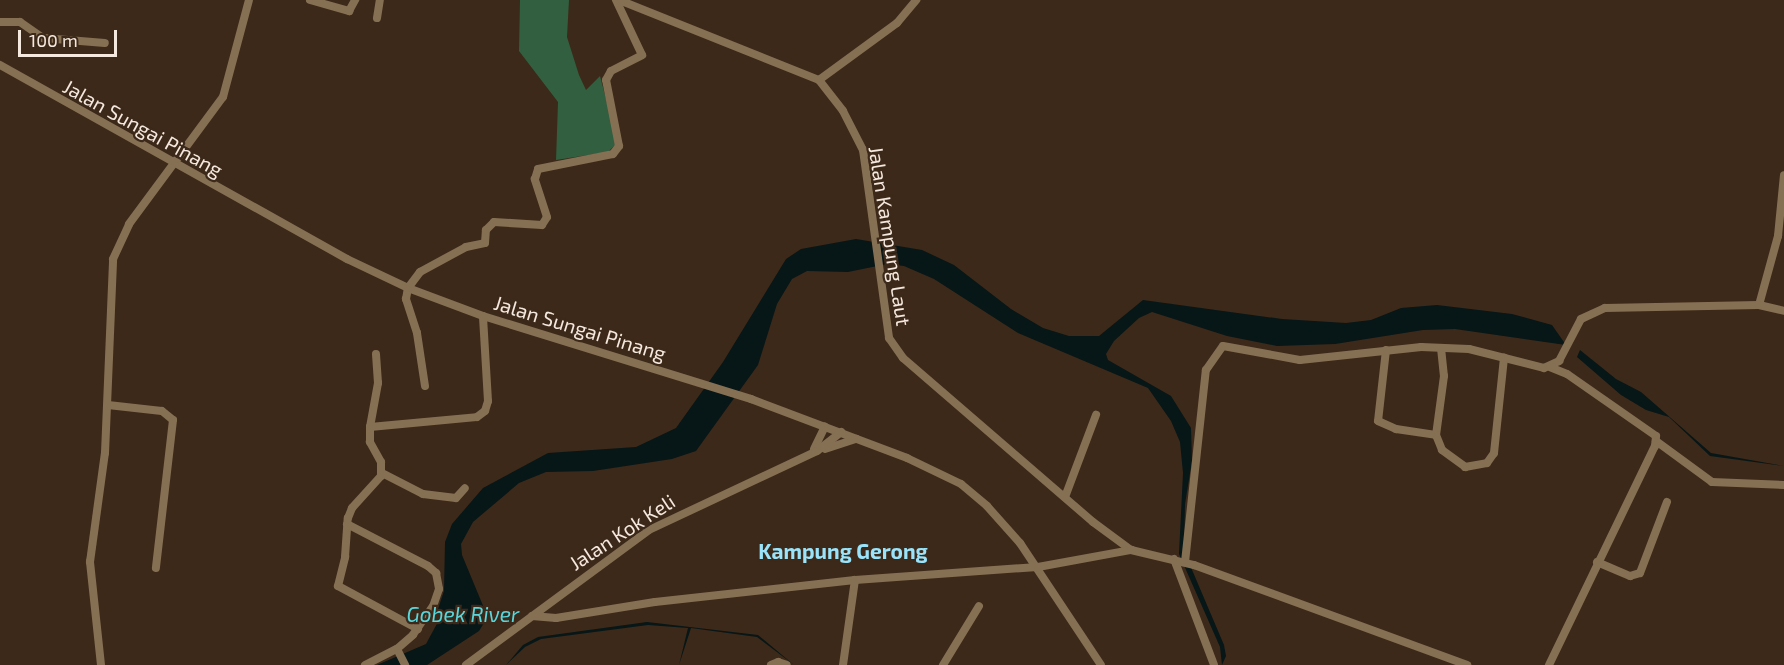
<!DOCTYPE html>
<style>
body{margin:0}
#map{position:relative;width:1784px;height:665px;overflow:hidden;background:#3c2919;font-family:"Exo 2",sans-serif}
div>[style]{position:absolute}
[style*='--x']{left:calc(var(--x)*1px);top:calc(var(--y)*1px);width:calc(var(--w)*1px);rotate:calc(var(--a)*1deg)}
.green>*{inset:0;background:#315f3f}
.water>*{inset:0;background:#071617}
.minor>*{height:8px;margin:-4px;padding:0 4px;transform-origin:4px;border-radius:4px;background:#867054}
span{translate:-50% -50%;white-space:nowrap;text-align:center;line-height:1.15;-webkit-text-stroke:4.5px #3c2919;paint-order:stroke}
.street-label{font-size:20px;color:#f5e8de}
.neighbourhood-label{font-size:21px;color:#9ae4fb;font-weight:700}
.water-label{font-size:21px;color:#58d7dd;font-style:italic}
.scale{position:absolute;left:18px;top:30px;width:99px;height:27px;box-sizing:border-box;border:3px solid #f5e8de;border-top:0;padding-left:8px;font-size:18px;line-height:21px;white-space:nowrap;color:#f5e8de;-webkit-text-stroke:4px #3c2919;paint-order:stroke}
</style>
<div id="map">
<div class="green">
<i style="clip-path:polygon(520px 0,569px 0,567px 37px,579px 75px,586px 90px,600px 76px,616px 137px,616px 144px,608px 152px,556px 160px,558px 102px,519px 51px)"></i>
</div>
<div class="water">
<i style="clip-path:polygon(856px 239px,922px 250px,954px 265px,1011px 309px,1043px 328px,1069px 336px,1099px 336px,1143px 300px,1282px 319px,1346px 323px,1371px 320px,1401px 308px,1437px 305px,1512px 314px,1552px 325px,1566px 345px,1455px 329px,1423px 330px,1335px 344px,1277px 346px,1227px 336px,1152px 312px,1139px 318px,1114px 341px,1106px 354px,1108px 360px,1171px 396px,1191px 428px,1192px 461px,1185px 504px,1184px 551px,1224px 645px,1226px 656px,1222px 665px,1220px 647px,1179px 554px,1183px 473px,1180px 442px,1171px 421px,1148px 388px,1018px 333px,934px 279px,904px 266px,887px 264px,848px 272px,807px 271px,792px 279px,777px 304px,758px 365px,696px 451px,672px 459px,593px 471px,546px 472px,519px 483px,473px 522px,461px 544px,462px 555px,484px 608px,484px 623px,479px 631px,427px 665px,377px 665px,426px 644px,440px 618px,437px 612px,444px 591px,445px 542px,452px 524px,483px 488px,548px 453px,636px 447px,676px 428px,723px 362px,786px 259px,801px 249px)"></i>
<i style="clip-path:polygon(1580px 350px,1616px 379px,1641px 392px,1711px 453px,1784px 466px,1710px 456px,1669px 417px,1646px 410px,1621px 395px,1577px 357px)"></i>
<i style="clip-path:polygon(647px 622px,758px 635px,794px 665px,757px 637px,691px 628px,679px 665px,688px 628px,648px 625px,541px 639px,525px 647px,506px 665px,523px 645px,538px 637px)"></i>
</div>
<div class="minor">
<i style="--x:310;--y:0;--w:41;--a:15.8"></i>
<i style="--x:349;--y:11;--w:13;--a:-61"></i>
<i style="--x:619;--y:0;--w:215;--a:21.8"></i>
<i style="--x:819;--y:80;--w:39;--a:52"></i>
<i style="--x:843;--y:111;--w:44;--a:62.9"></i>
<i style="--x:863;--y:150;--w:190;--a:82.1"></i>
<i style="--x:889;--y:338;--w:24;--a:55"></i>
<i style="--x:903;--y:358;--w:251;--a:40.8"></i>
<i style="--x:1093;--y:522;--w:47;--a:36.4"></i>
<i style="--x:377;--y:18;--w:18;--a:-81"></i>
<i style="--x:0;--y:22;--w:20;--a:0"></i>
<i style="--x:20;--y:22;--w:28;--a:35"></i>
<i style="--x:43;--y:38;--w:62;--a:4.6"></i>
<i style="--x:0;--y:65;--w:398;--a:29.2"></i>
<i style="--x:347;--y:259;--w:68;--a:25.4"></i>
<i style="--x:408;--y:288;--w:80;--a:20.5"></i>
<i style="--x:483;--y:316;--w:281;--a:17.2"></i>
<i style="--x:751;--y:399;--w:167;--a:20.7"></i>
<i style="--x:907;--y:458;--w:60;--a:25.7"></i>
<i style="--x:961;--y:484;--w:34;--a:40"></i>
<i style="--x:987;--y:506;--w:50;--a:48.3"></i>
<i style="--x:1020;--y:543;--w:146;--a:56.4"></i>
<i style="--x:819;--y:80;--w:97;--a:-36.2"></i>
<i style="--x:897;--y:23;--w:30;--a:-50"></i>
<i style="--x:1759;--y:305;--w:72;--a:-74.6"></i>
<i style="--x:1778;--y:236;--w:61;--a:-84.4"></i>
<i style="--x:1441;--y:348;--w:28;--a:84"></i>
<i style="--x:1444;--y:376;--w:60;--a:97.7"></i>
<i style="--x:1436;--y:435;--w:16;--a:68"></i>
<i style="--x:1442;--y:450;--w:29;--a:36"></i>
<i style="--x:1465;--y:467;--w:22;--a:-10"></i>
<i style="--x:1487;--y:463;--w:12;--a:-55"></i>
<i style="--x:1494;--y:453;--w:96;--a:-84"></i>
<i style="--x:1386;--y:350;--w:71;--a:96.4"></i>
<i style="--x:1378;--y:421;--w:20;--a:24"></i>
<i style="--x:1396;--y:429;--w:40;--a:8.5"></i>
<i style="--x:425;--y:386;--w:54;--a:-98.6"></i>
<i style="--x:417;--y:333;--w:36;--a:-108"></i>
<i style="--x:406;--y:299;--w:11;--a:-80"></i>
<i style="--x:408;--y:288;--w:20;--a:-53"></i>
<i style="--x:420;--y:272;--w:52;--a:-28.5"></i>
<i style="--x:466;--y:247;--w:19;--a:-12"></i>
<i style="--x:485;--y:243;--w:13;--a:-86"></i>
<i style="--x:486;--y:230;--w:11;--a:-45"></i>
<i style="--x:494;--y:222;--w:48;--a:3.6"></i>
<i style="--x:542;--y:225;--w:9;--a:-58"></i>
<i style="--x:547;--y:217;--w:40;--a:-108"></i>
<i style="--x:535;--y:179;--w:10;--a:-73"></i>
<i style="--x:538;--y:169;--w:76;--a:-11.3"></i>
<i style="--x:613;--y:154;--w:10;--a:-53"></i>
<i style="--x:619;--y:146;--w:67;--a:-101.1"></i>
<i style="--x:606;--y:80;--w:10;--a:-61"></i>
<i style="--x:611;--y:71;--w:35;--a:-27"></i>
<i style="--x:642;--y:55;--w:61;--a:-115.3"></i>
<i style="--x:108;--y:405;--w:54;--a:6.3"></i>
<i style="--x:162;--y:411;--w:14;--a:39"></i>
<i style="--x:173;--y:420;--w:149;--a:96.6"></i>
<i style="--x:370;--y:427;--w:45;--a:-79.7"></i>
<i style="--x:378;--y:383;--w:29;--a:-94"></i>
<i style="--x:1656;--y:441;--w:69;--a:36.2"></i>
<i style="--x:1712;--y:482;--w:72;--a:2.4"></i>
<i style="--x:814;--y:449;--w:25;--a:-64"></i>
<i style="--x:825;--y:449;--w:33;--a:-18"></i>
<i style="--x:382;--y:473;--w:46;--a:27.1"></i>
<i style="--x:423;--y:494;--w:33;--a:7"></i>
<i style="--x:456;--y:498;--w:13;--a:-48"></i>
<i style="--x:1065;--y:497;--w:88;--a:-69.3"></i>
<i style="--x:347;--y:524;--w:91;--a:27.4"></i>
<i style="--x:428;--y:566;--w:11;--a:41"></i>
<i style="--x:436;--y:573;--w:16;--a:79"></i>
<i style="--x:439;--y:589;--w:18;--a:109"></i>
<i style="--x:433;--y:606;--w:35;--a:125"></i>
<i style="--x:413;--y:635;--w:21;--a:139"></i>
<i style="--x:397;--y:649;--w:18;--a:63"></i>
<i style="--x:1174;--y:559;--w:113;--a:69.3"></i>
<i style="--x:1185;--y:562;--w:193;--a:-83.8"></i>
<i style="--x:1206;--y:370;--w:29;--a:-55"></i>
<i style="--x:1223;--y:346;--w:78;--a:10.3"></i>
<i style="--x:1300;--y:360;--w:122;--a:-6.1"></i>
<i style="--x:1421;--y:347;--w:48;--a:2.4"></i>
<i style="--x:1469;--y:349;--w:77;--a:14.2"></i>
<i style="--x:1544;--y:368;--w:17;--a:-25"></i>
<i style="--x:1559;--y:361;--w:47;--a:-62.4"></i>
<i style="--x:1581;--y:319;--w:26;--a:-25"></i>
<i style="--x:1605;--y:308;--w:154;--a:-1.1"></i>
<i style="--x:1759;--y:305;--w:26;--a:13"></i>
<i style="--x:1597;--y:562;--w:36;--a:23"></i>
<i style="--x:1630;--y:576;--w:10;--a:-17"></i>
<i style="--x:1640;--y:573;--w:76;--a:-69.2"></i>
<i style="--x:532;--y:616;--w:24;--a:5"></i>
<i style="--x:556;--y:618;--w:100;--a:-9.2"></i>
<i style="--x:655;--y:602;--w:201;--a:-6.3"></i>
<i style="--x:855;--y:580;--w:183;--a:-4.1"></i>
<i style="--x:1038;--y:567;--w:95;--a:-10.4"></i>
<i style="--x:1131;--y:550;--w:65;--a:13.4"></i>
<i style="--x:1194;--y:565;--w:291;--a:20.1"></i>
<i style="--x:418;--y:629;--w:91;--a:-151.7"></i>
<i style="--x:338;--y:586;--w:30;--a:-76"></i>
<i style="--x:345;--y:557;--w:39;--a:-86"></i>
<i style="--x:348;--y:518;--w:11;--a:-68"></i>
<i style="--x:352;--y:508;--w:43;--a:-47.8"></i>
<i style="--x:381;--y:476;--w:14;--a:-90"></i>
<i style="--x:381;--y:462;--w:23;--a:-119"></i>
<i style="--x:370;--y:442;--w:15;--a:-90"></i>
<i style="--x:370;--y:427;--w:107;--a:-5.3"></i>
<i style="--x:477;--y:417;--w:10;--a:-37"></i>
<i style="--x:485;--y:411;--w:10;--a:-73"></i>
<i style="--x:488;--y:401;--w:85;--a:-93.4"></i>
<i style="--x:101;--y:665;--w:104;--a:-96.1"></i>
<i style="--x:90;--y:562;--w:110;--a:-82.2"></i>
<i style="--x:105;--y:453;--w:194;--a:-87.6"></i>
<i style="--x:113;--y:259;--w:38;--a:-65"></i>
<i style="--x:129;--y:224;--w:158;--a:-53.5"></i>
<i style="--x:223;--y:97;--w:100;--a:-75"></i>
<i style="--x:365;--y:665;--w:36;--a:-27"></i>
<i style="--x:466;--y:665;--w:227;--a:-36.4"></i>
<i style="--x:649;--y:530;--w:186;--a:-25.2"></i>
<i style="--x:817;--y:451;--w:31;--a:-38"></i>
<i style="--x:771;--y:665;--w:8;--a:-23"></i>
<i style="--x:778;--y:662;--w:9;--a:18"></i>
<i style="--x:843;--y:665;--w:86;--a:-82"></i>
<i style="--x:943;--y:665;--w:69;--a:-58.6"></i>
<i style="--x:1549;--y:665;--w:243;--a:-64.2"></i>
<i style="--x:1655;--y:446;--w:10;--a:-84"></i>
<i style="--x:1656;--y:436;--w:108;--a:-145.1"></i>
<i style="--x:1567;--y:374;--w:18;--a:-158"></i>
</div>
<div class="street-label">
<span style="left:143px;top:128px;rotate:29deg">Jalan Sungai Pinang</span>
<span style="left:890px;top:236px;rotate:81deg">Jalan Kampung Laut</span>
<span style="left:580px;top:328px;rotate:17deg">Jalan Sungai Pinang</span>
<span style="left:622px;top:532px;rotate:-33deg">Jalan Kok Keli</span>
</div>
<div class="neighbourhood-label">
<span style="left:843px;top:551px">Kampung Gerong</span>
</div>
<div class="water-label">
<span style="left:463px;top:614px">Gobek River</span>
</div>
<div class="scale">100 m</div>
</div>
